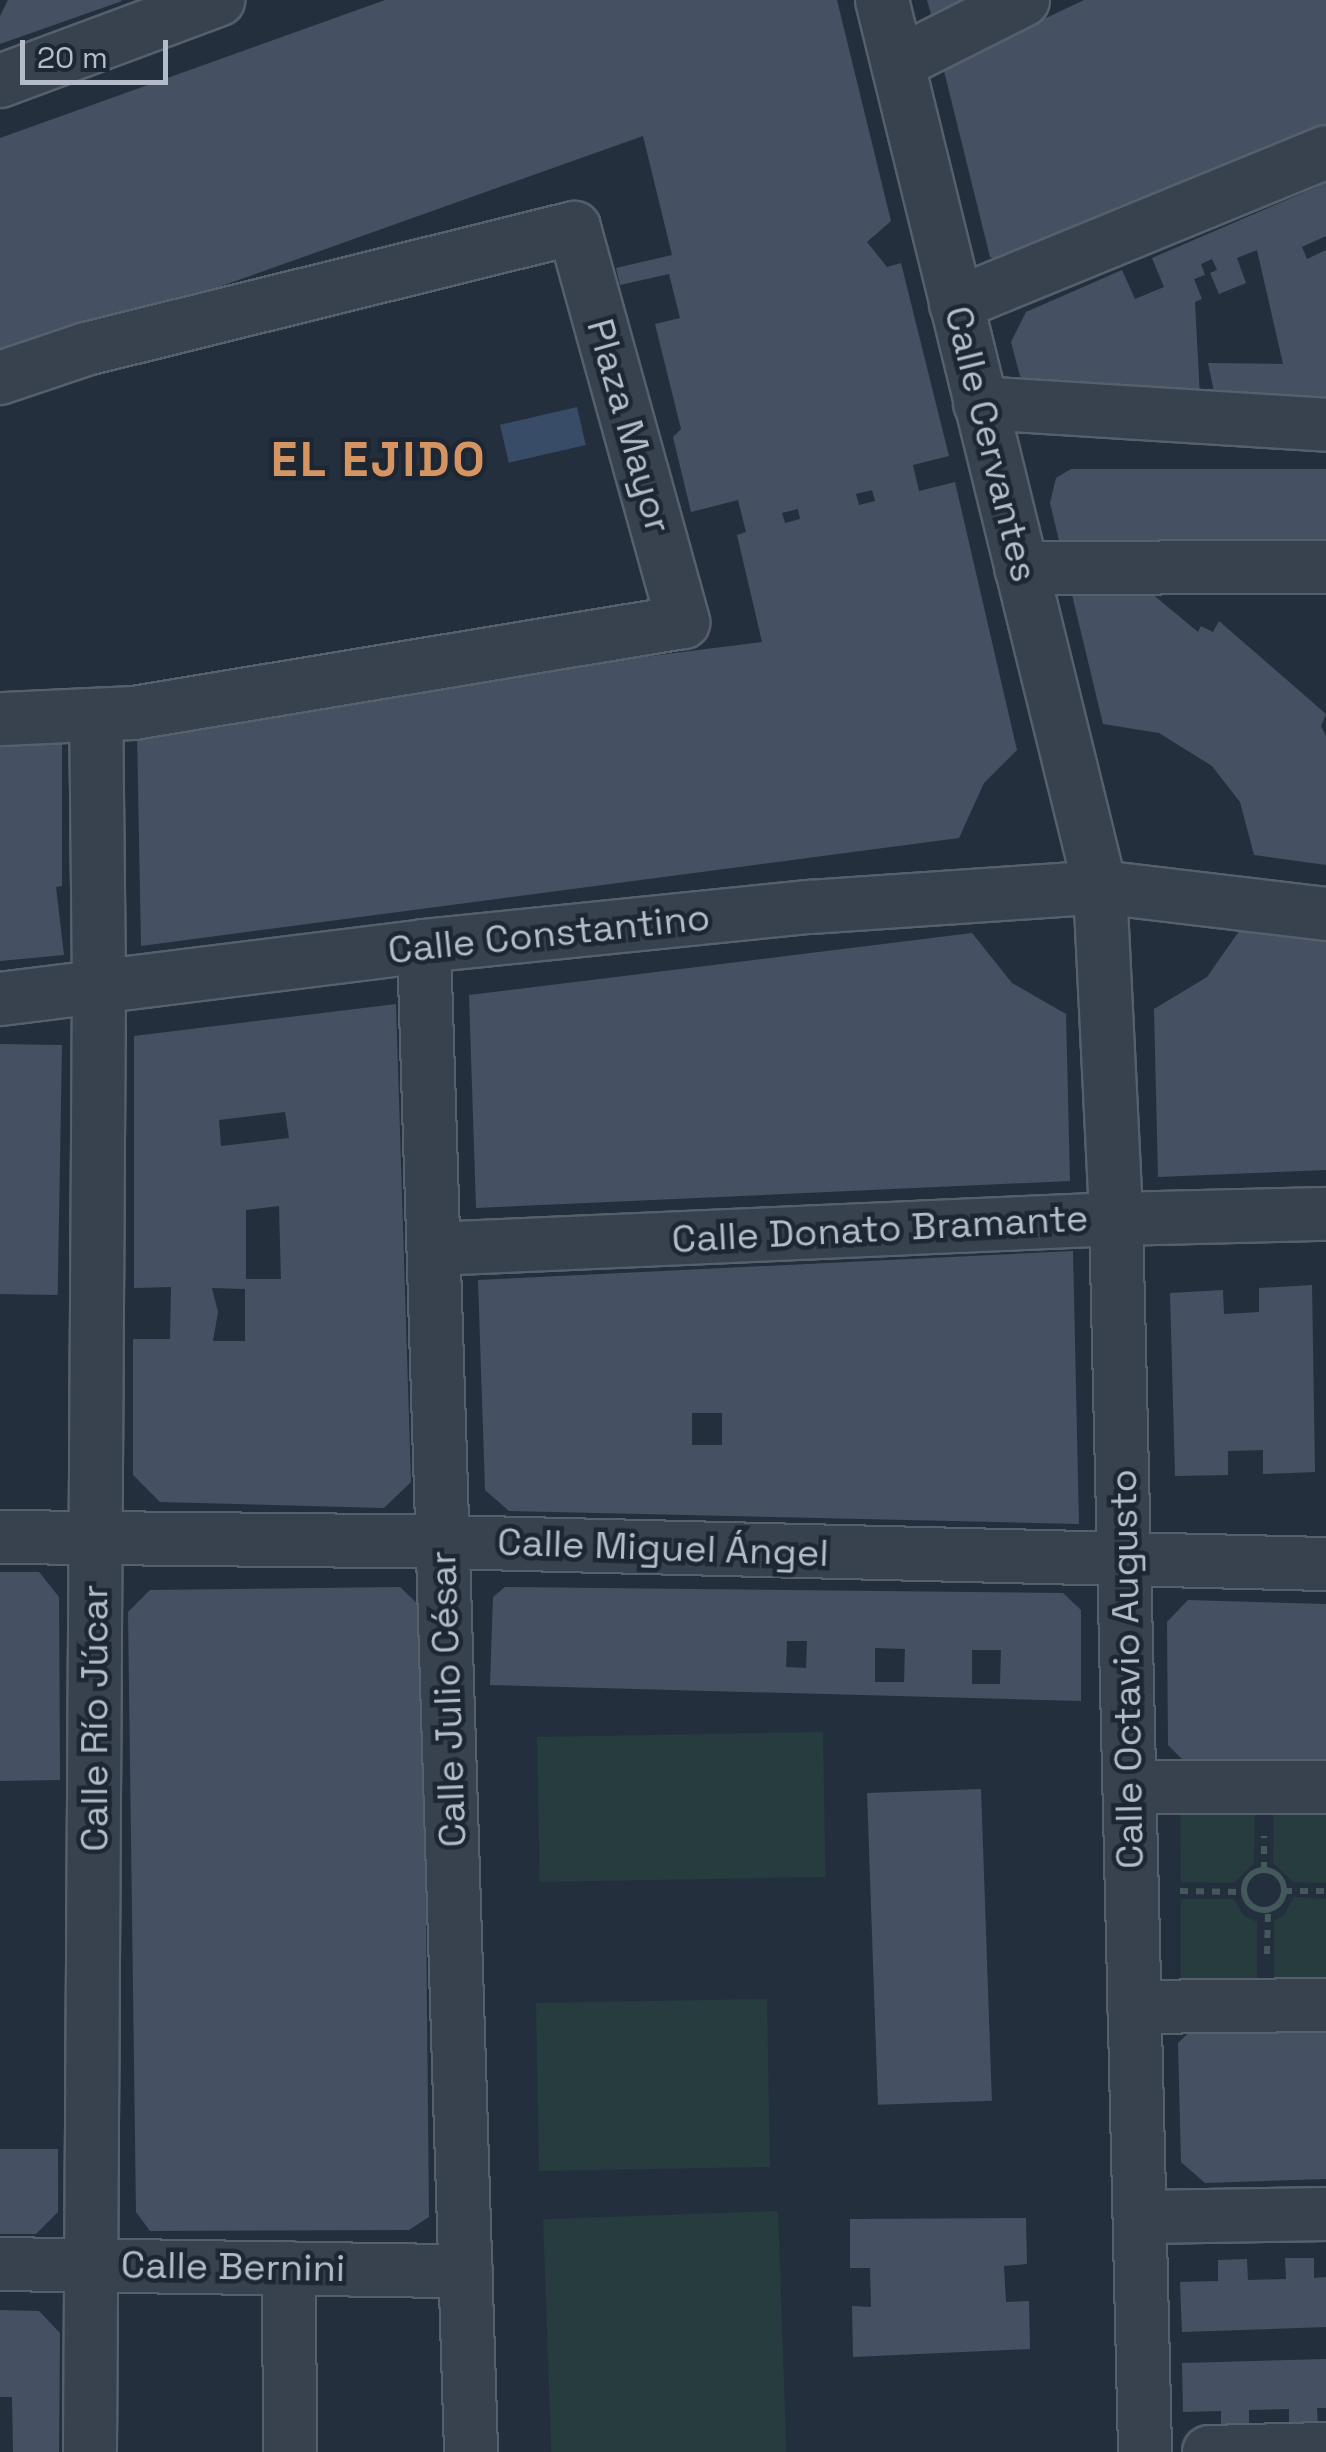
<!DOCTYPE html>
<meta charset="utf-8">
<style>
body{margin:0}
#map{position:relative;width:1326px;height:2452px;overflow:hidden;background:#242f3e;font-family:"Space Grotesk",sans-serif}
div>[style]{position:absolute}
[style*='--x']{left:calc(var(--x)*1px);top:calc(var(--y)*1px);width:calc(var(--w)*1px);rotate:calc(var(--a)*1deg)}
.green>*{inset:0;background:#263c3f;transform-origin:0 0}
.water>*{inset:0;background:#394c67;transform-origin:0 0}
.building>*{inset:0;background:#455162;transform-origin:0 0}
.path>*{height:6px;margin-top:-3px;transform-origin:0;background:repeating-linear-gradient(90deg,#44595c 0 8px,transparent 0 16px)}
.path>.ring{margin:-3px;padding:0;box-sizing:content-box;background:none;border:6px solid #44595c;border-radius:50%}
.roads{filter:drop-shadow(2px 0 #565f6c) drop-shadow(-2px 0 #565f6c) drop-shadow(0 2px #565f6c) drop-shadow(0 -2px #565f6c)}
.minor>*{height:52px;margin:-26px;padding:0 26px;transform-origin:26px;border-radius:26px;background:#38414e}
span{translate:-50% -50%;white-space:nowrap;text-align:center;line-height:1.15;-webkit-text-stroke:9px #1d2633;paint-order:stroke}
.street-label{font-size:38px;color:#b4bcc9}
.district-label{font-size:48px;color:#d59563;font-weight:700;letter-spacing:2.5px}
.scale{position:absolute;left:20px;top:40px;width:148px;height:45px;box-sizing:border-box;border:5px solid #b4bcc9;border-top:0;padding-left:12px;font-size:30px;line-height:35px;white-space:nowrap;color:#b4bcc9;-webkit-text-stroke:8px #1d2633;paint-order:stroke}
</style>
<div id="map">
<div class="green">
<i style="left:823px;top:1732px;width:145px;height:286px;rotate:89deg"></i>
<i style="clip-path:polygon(1255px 1802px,1254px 1863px,1234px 1883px,1181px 1882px,1180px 1803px)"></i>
<i style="clip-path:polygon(1274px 1802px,1326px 1802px,1326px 1883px,1293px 1882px,1273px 1863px)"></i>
<i style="clip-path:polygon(1294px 1897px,1326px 1899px,1326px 1977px,1274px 1978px,1274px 1921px,1284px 1915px)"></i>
<i style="clip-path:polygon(1181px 1899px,1234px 1899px,1243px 1915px,1257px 1922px,1257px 1978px,1181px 1979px)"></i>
<i style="left:767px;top:1999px;width:168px;height:231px;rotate:89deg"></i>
<i style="left:778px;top:2211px;width:241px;height:235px;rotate:88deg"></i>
</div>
<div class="water">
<i style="left:577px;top:407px;width:39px;height:79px;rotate:77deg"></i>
</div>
<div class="building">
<i style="clip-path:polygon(8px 0,121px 0,122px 1px,0 44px,0 16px)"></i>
<i style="clip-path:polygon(evenodd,385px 0,837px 0,891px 221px,867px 242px,887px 267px,901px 263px,949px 456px,913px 465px,919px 491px,955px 482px,1017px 750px,984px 783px,959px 838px,141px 946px,137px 731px,62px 740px,62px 886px,56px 887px,64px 955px,0 961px,0 732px,136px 721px,762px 642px,737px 535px,746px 532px,738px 500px,691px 512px,673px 437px,681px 429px,655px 324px,680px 318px,669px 274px,620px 285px,616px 268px,672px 255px,643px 136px,0 365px,0 138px,385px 0,872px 490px,875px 501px,859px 505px,856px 494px,872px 490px,385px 0,798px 509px,800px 519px,785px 523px,782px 513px,798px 509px)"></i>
<i style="clip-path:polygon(927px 0,984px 0,934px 25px)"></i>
<i style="clip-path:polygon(1084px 0,1326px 0,1326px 135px,1017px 270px,990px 257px,943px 67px)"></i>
<i style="clip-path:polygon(1326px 183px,1326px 236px,1302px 247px,1307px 259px,1326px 250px,1326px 405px,1215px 397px,1208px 363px,1283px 364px,1257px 250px,1237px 258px,1246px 283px,1219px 294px,1210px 273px,1217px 270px,1212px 259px,1201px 264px,1205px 275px,1194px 279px,1202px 299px,1195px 302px,1200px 397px,1046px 397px,1020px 376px,1011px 342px,1026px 312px,1122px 270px,1135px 299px,1164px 287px,1152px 258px)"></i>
<i style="clip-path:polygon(1071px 469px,1326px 469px,1326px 556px,1139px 583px,1198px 632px,1201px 626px,1213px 632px,1219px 621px,1326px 714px,1321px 726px,1326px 736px,1326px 865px,1254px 855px,1240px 802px,1212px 766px,1159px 733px,1103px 724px,1050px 503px,1056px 478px)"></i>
<i style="clip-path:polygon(1242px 927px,1326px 937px,1326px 1170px,1158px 1177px,1154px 1009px,1207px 977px)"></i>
<i style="clip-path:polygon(972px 933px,1012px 983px,1066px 1014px,1070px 1181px,476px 1208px,469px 995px)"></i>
<i style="clip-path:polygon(evenodd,396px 1004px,411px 1482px,384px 1508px,160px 1502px,133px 1475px,133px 1339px,170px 1339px,171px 1287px,134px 1288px,134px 1036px,396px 1004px,285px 1112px,289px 1138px,221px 1146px,219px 1120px,285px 1112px,396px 1004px,279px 1206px,281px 1279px,246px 1279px,246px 1210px,279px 1206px,396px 1004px,212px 1288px,245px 1289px,245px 1341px,213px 1341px,218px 1312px,212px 1288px)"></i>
<i style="left:62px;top:1045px;width:250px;height:63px;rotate:91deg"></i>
<i style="clip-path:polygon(evenodd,1073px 1251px,1079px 1524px,509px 1511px,485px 1490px,478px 1280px,1073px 1251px,692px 1413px,722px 1413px,722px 1445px,692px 1445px,692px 1413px)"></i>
<i style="clip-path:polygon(1312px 1285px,1315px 1472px,1263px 1474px,1263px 1450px,1228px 1451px,1228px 1475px,1175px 1476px,1170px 1293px,1223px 1290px,1224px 1314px,1259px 1312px,1259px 1288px)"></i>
<i style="clip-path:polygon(0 1572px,39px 1572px,59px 1597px,60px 1780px,0 1781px)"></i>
<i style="clip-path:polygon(400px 1587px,423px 1609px,429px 2217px,409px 2230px,150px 2231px,136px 2212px,128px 1612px,150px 1590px)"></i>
<i style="clip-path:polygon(evenodd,505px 1587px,1063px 1593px,1081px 1610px,1081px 1701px,490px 1685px,493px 1597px,505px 1587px,787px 1641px,807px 1641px,806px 1668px,786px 1667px,787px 1641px,505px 1587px,875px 1648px,905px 1649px,904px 1682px,875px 1682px,875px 1648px,505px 1587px,972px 1650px,1001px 1650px,1000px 1684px,972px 1684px,972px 1650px)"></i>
<i style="clip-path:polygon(1188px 1600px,1326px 1604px,1326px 1772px,1191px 1768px,1168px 1745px,1167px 1622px)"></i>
<i style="left:981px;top:1789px;width:312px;height:114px;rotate:88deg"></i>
<i style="clip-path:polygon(1326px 2019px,1326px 2179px,1205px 2183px,1181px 2162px,1178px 2043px,1200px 2022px)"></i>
<i style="clip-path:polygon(0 2149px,58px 2149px,58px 2212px,36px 2234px,0 2234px)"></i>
<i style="clip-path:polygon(1026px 2218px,1027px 2264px,1004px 2266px,1006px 2302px,1029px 2301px,1030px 2349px,853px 2357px,852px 2306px,871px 2307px,870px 2268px,850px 2268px,850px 2219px)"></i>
<i style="clip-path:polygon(1285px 2258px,1314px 2258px,1314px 2278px,1326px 2277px,1326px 2327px,1182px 2332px,1180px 2282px,1218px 2281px,1218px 2260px,1247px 2259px,1248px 2280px,1286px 2279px)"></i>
<i style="clip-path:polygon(0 2310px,39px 2311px,60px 2333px,59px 2452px,13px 2452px,12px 2397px,0 2397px)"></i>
<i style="clip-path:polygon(1326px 2359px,1326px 2408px,1317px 2408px,1318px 2428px,1289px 2428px,1289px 2409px,1249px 2410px,1249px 2429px,1221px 2430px,1221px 2411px,1183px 2412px,1182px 2363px)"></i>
</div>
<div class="path">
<i style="--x:1264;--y:1870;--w:34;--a:-90"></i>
<i class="ring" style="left:1244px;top:1870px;width:34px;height:34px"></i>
<i style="--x:1180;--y:1891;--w:64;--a:0.9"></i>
<i style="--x:1284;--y:1891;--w:42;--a:0"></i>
<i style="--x:1267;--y:1954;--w:44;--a:-88.7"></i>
</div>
<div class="roads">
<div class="minor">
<i style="--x:882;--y:0;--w:913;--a:76.19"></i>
<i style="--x:1100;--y:887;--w:332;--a:87.2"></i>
<i style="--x:1116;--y:1219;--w:1233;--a:88.65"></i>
<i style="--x:898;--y:63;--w:140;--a:-26.7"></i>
<i style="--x:0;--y:81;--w:233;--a:-20.4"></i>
<i style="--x:956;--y:304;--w:400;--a:-22.3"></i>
<i style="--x:0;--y:378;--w:91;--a:-18.6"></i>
<i style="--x:86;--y:349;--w:503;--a:-13.93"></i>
<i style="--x:574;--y:228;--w:409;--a:74.5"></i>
<i style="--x:683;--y:622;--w:556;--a:170.59"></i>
<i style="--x:134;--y:713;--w:134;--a:177.4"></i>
<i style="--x:980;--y:403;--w:347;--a:3.6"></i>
<i style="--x:1021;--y:568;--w:305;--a:-0.2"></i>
<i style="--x:424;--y:946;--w:1507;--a:88.21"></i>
<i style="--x:0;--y:999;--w:427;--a:-7.1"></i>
<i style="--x:424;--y:946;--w:388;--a:-5.8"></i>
<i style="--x:810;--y:907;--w:291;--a:-3.9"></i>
<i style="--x:1100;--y:887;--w:228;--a:6.8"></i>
<i style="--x:434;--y:1249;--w:683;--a:-2.52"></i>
<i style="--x:1116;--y:1219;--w:210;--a:-1.4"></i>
<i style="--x:0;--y:1537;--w:443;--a:0.6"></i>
<i style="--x:443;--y:1542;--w:883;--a:1.43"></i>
<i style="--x:1131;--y:1787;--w:195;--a:0"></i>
<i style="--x:1134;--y:2007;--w:192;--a:-0.6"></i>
<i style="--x:1140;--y:2217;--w:186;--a:-0.9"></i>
<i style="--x:0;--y:2264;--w:466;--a:0.9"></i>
<i style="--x:289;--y:2268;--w:184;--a:89.7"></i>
<i style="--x:90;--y:2452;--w:1468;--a:-89.65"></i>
<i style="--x:99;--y:984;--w:266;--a:-90.6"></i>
<i style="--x:1209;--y:2452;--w:117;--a:-1.5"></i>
</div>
</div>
<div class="street-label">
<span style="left:629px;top:426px;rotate:74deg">Plaza Mayor</span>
<span style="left:991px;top:444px;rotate:76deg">Calle Cervantes</span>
<span style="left:549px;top:934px;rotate:-6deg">Calle Constantino</span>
<span style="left:880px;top:1229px;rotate:-3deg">Calle Donato Bramante</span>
<span style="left:663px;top:1548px;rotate:2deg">Calle Miguel Ángel</span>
<span style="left:1127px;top:1669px;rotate:-91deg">Calle Octavio Augusto</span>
<span style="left:448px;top:1699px;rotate:-92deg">Calle Julio César</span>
<span style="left:95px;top:1718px;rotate:-90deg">Calle Río Júcar</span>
<span style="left:233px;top:2267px;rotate:1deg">Calle Bernini</span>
</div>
<div class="district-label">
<span style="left:379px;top:460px">EL EJIDO</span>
</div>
<div class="scale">20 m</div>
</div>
